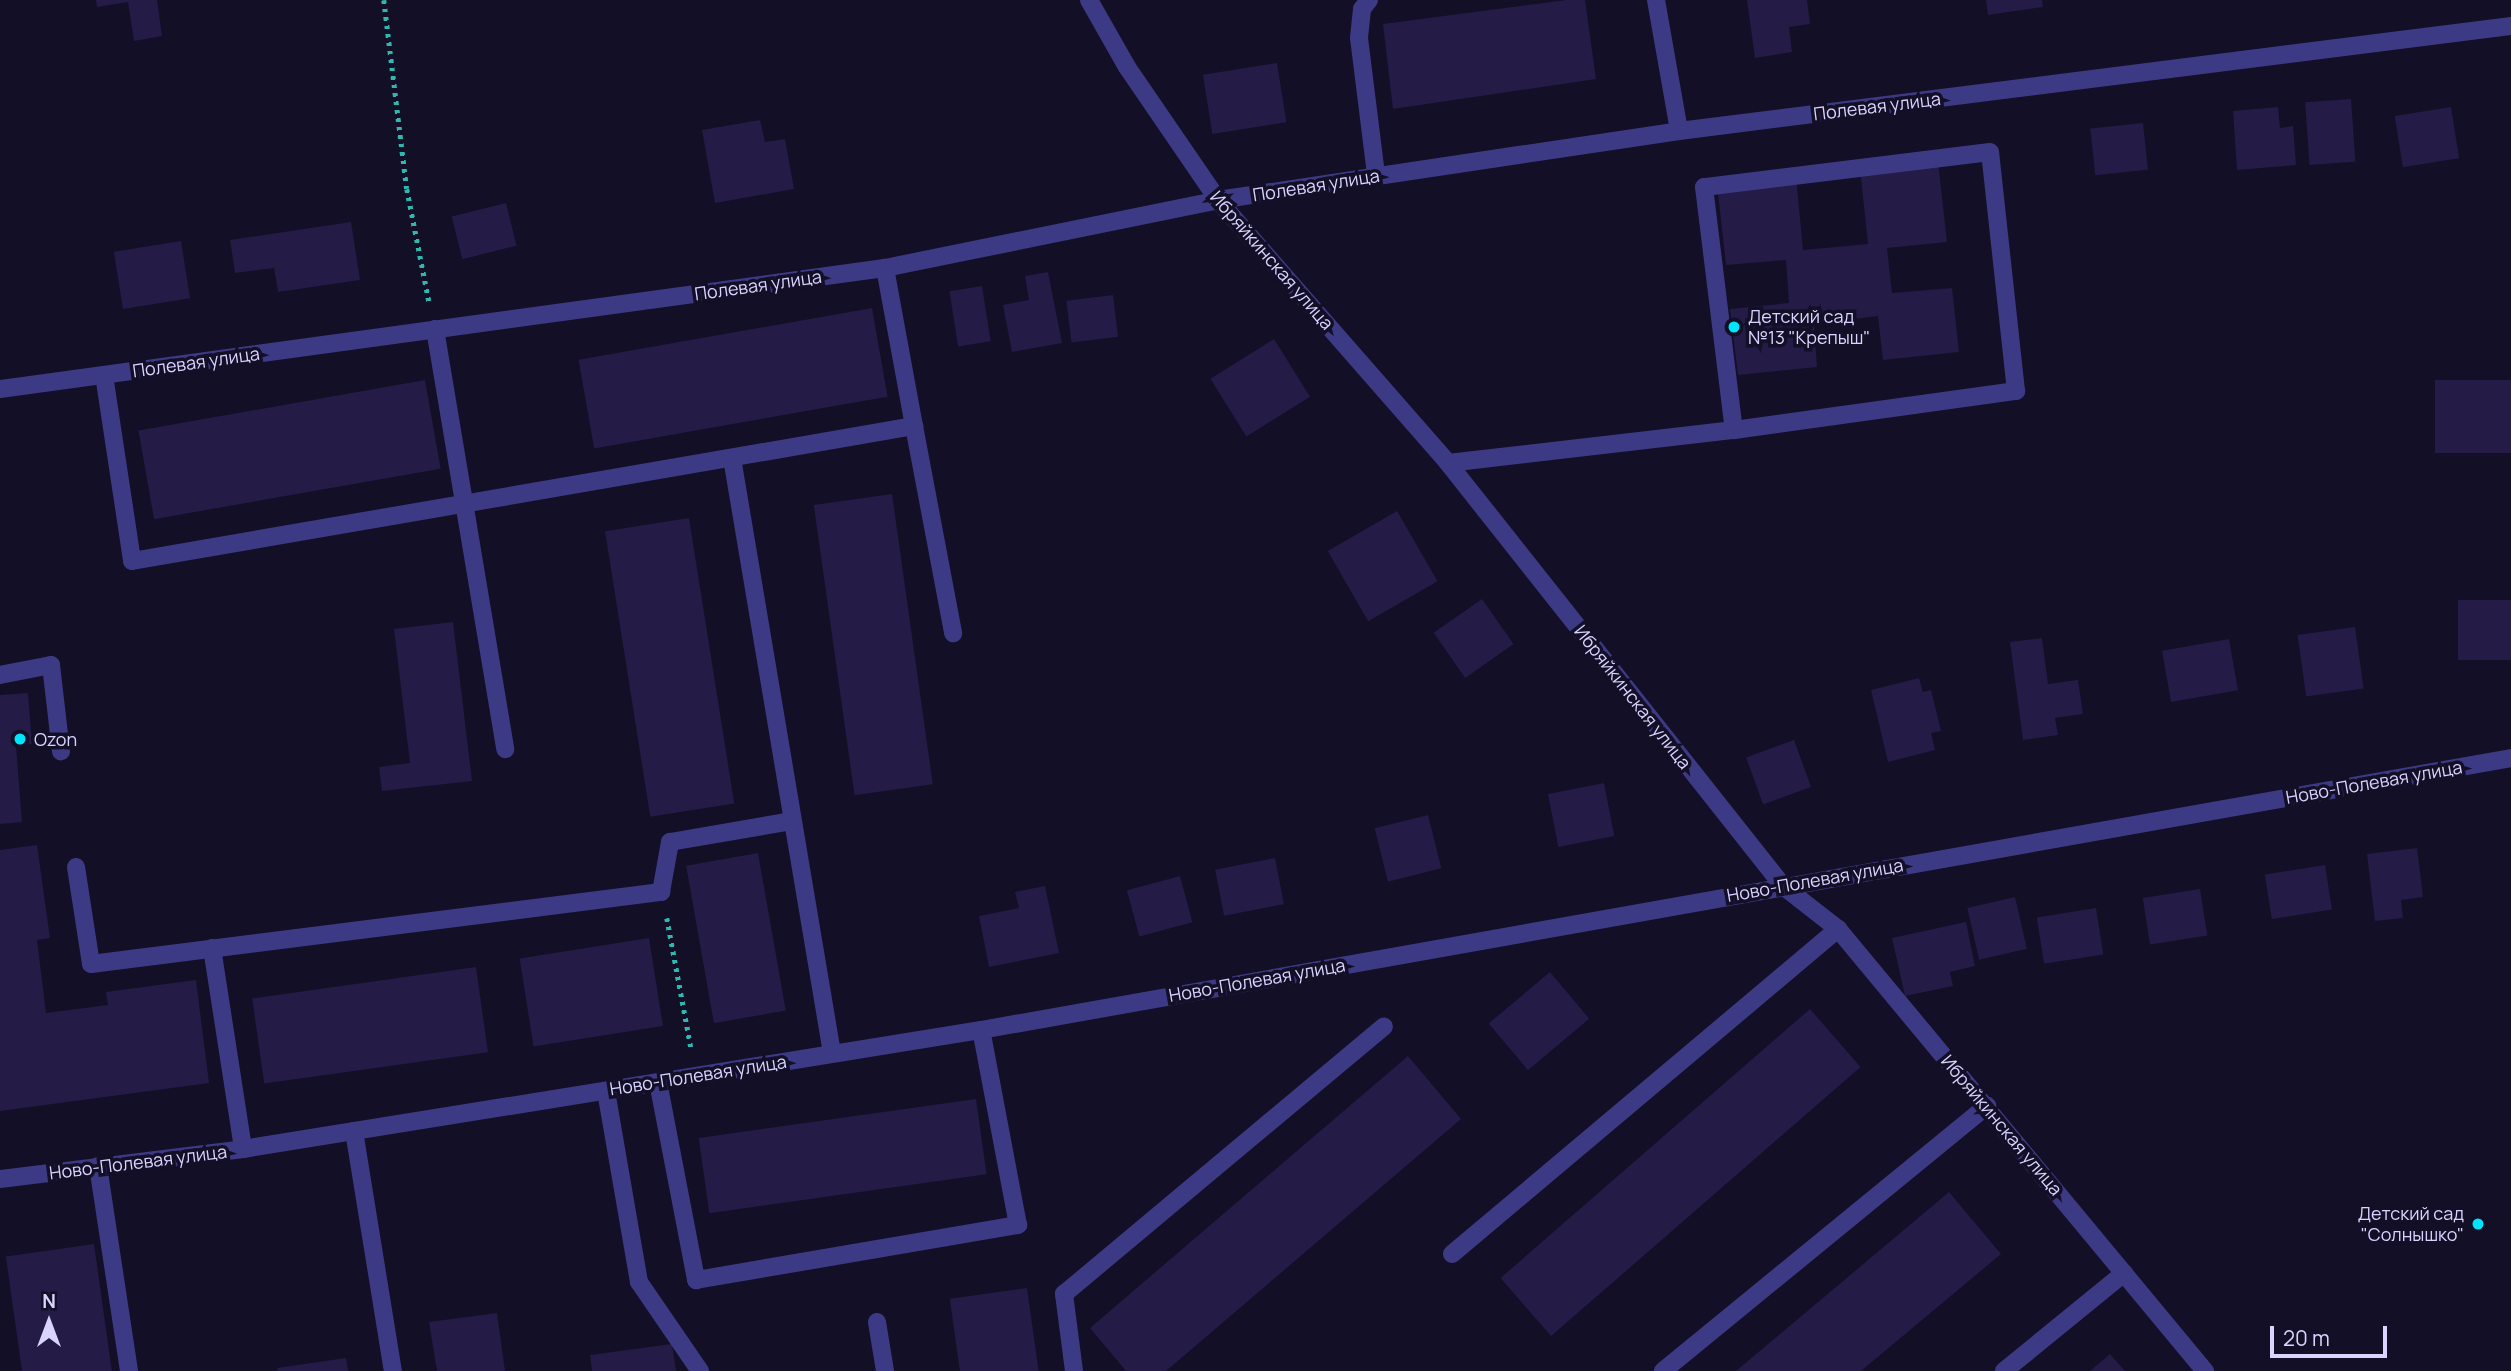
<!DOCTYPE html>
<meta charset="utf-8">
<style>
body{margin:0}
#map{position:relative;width:2511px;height:1371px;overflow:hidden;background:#130f26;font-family:Manrope,sans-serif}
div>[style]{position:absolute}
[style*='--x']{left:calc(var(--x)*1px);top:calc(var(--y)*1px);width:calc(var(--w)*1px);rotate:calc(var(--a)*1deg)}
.building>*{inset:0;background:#241b47;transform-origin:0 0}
.path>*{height:4.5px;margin-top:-2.25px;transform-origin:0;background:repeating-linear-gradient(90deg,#2fb8b0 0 3.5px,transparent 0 8.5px)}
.minor>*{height:18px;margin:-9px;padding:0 9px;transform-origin:9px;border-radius:9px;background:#3d3a85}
.dots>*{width:19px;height:19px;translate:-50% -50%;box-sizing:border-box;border:4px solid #130f26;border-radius:50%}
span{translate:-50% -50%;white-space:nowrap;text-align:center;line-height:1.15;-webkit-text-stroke:7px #130f26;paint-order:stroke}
.street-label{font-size:18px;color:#d9d4ff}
.poi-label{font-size:18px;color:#d9d4ff}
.left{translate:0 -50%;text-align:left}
.right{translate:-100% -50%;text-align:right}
.north{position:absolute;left:14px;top:1287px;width:70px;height:70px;-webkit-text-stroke:5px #130f26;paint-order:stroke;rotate:0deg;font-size:19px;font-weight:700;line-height:28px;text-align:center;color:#d9d4ff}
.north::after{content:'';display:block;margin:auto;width:24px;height:32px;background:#d9d4ff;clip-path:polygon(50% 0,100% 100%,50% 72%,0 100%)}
.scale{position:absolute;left:2270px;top:1326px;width:117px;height:32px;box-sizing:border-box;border:4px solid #d9d4ff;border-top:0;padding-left:9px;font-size:21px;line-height:24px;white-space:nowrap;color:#d9d4ff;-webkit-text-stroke:5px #130f26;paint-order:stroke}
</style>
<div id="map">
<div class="building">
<i style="clip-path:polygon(96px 0,157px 0,162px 36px,134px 41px,128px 2px,97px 7px)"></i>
<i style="clip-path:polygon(1566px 0,1585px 0,1596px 79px,1393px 109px,1383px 24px)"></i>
<i style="clip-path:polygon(1747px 0,1807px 0,1810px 24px,1789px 27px,1792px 52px,1755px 58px)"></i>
<i style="clip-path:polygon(1986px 0,2042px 0,2043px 7px,1988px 15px)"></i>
<i style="left:1277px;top:63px;width:60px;height:75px;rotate:81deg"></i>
<i style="left:2351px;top:99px;width:63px;height:46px;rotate:86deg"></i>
<i style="clip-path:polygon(2278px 107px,2280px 128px,2293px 126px,2296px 165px,2237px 170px,2233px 111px)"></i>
<i style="left:2451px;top:107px;width:52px;height:57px;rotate:81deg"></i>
<i style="clip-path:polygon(760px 120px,765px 142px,785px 139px,794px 189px,715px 203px,702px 130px)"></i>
<i style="left:2143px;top:123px;width:47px;height:53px;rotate:84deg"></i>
<i style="clip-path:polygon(1938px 161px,1947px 242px,1887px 248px,1892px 293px,1952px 288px,1959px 352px,1883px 360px,1878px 316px,1814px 324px,1817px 367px,1738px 375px,1730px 309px,1789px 303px,1786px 260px,1726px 265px,1717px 184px,1796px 176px,1803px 250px,1868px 244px,1860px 169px)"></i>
<i style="left:506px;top:203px;width:44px;height:56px;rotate:76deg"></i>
<i style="clip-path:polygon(351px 222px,360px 280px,278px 292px,274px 268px,235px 273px,230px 240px)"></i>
<i style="left:181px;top:241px;width:58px;height:68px;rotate:81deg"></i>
<i style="clip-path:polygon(1048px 272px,1062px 343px,1012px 352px,1003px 305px,1029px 300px,1025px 276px)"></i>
<i style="left:982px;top:286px;width:56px;height:33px;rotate:81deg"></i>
<i style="left:1113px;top:295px;width:42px;height:47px;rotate:83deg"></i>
<i style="left:872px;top:308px;width:90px;height:298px;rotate:80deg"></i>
<i style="left:1274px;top:339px;width:68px;height:75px;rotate:58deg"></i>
<i style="left:425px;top:380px;width:90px;height:291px;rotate:80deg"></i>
<i style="left:2511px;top:380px;width:73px;height:76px;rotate:90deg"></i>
<i style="left:892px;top:494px;width:293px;height:79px;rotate:82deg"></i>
<i style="left:1397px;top:511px;width:81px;height:80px;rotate:60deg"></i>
<i style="left:689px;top:518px;width:289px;height:85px;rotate:81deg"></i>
<i style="left:1482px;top:599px;width:55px;height:59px;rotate:55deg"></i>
<i style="left:2511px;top:600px;width:60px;height:53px;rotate:90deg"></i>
<i style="clip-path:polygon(453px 622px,472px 781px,382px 791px,379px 767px,410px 763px,394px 629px)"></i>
<i style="left:2355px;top:627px;width:62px;height:58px;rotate:82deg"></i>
<i style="clip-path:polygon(2042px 638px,2048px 684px,2078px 680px,2083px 714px,2055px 718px,2058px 735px,2023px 740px,2010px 642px)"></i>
<i style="left:2229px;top:639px;width:52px;height:68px;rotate:80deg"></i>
<i style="clip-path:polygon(1919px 678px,1923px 692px,1931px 690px,1941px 731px,1931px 733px,1935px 750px,1888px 762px,1871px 690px)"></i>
<i style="clip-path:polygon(28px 693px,32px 744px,16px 746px,22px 822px,0 824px,0 695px)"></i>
<i style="left:1794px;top:740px;width:50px;height:51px;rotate:70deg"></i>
<i style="left:1604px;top:783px;width:54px;height:57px;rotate:79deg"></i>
<i style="left:1428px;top:815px;width:55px;height:55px;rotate:76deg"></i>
<i style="clip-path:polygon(37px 845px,50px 938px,37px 940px,46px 1013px,108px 1005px,106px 992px,196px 980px,209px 1083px,0 1111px,0 850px)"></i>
<i style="clip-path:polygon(2417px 848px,2423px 897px,2401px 900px,2403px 918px,2375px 921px,2367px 854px)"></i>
<i style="left:758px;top:853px;width:160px;height:73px;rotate:80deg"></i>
<i style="left:1275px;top:858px;width:47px;height:61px;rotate:79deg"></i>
<i style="left:2325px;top:865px;width:45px;height:61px;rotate:81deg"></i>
<i style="left:1180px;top:876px;width:48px;height:55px;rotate:75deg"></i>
<i style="clip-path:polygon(1045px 886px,1059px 953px,989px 967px,979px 916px,1019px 908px,1015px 892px)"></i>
<i style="left:2200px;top:889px;width:47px;height:58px;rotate:81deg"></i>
<i style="left:2015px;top:897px;width:53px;height:49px;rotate:77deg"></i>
<i style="left:2096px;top:908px;width:47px;height:60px;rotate:81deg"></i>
<i style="clip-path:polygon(1966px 922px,1975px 966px,1950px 972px,1953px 986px,1905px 996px,1892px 938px)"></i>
<i style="left:649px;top:938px;width:89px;height:131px;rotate:81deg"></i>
<i style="left:476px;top:967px;width:86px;height:226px;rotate:82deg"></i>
<i style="left:1550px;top:972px;width:61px;height:80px;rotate:50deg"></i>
<i style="left:1810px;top:1009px;width:77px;height:410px;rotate:49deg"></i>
<i style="clip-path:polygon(1408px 1056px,1461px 1119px,1166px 1371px,1126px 1371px,1090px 1328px)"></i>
<i style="left:976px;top:1099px;width:76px;height:280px;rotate:82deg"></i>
<i style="clip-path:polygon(1949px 1192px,2001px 1254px,1861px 1371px,1736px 1371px)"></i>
<i style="left:94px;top:1244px;width:128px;height:89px;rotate:82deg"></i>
<i style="left:1027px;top:1288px;width:84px;height:78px;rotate:82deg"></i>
<i style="clip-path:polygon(497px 1313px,505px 1371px,437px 1371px,429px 1322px)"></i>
<i style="clip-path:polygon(672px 1344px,676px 1371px,592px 1371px,590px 1355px)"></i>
<i style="clip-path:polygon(2110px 1354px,2125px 1371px,2090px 1371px)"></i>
<i style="clip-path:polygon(346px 1358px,348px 1371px,278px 1371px,277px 1368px)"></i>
</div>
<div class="path">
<i style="--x:384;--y:0;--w:190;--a:83.1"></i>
<i style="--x:407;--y:189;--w:114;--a:78.9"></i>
<i style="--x:667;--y:918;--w:131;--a:79.5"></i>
</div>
<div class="minor">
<i style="--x:1089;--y:0;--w:77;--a:60.4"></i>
<i style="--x:1127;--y:67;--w:161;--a:55.6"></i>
<i style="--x:1218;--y:200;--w:349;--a:48.8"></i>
<i style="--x:1448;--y:463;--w:540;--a:51.62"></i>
<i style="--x:1783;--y:886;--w:70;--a:38"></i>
<i style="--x:1838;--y:929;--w:575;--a:50.3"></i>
<i style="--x:1369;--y:0;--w:11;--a:128"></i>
<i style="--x:1362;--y:9;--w:29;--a:96"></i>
<i style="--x:1359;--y:38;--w:138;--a:82.9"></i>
<i style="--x:1656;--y:0;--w:133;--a:80"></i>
<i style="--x:435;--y:329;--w:426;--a:80.5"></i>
<i style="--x:104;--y:375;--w:188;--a:81.4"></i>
<i style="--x:132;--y:561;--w:794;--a:-9.79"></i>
<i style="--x:914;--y:426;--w:161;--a:-100.4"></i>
<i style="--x:0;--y:389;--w:893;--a:-7.79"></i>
<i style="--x:885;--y:268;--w:340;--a:-11.5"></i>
<i style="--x:1218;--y:200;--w:466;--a:-8.5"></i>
<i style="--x:1679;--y:131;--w:839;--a:-7.19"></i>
<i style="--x:914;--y:426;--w:211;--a:79.3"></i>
<i style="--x:732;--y:458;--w:603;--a:80.46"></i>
<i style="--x:1448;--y:463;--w:288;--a:-6.6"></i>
<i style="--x:1734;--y:430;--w:285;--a:-7.9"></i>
<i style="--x:2016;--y:391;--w:240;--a:-96.2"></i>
<i style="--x:1990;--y:152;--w:288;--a:173"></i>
<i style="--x:1704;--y:187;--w:245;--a:83"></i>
<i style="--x:0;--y:675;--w:52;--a:-11.1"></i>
<i style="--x:51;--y:665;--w:87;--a:83.4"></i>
<i style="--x:76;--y:867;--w:98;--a:81.2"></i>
<i style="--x:91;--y:964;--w:575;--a:-7.2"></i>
<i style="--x:661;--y:892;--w:51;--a:-79.8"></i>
<i style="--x:670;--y:842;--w:123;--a:-9.8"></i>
<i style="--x:212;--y:948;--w:203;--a:81.2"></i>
<i style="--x:658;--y:1082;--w:202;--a:79.1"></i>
<i style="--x:696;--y:1280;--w:327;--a:-9.7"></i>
<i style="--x:1018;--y:1225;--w:198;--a:-100.7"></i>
<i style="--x:606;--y:1091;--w:194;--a:80.2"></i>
<i style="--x:639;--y:1282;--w:108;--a:55.6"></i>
<i style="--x:354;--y:1131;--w:243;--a:80.8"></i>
<i style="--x:98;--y:1166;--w:207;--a:81.4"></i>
<i style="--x:0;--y:1179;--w:245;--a:-7"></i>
<i style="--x:243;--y:1149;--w:748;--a:-9.16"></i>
<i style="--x:981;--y:1030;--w:1554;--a:-10.08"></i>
<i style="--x:1452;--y:1254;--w:505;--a:-40.1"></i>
<i style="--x:877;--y:1322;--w:50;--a:80.7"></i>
<i style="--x:1074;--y:1371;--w:78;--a:-97.4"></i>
<i style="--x:1064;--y:1294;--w:417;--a:-39.9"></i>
<i style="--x:1663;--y:1371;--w:419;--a:-39.3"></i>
<i style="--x:2004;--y:1371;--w:155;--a:-39.2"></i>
</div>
<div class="dots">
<i style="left:1734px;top:327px;background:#00e5ff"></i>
<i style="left:20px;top:739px;background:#00e5ff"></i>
<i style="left:2478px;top:1224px;background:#00e5ff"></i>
</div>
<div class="street-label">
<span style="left:1877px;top:106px;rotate:-7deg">Полевая улица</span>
<span style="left:1316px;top:185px;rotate:-9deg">Полевая улица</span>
<span style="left:1272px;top:260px;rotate:49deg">Ибряйкинская улица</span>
<span style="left:758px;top:285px;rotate:-8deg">Полевая улица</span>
<span style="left:196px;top:362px;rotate:-8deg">Полевая улица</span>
<span style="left:1633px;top:697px;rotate:52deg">Ибряйкинская улица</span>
<span style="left:2374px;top:782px;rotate:-10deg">Ново-Полевая улица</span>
<span style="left:1815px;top:880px;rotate:-10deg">Ново-Полевая улица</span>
<span style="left:1257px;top:980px;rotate:-10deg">Ново-Полевая улица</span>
<span style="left:698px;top:1075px;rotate:-9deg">Ново-Полевая улица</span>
<span style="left:2002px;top:1125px;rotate:50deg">Ибряйкинская улица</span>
<span style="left:138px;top:1162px;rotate:-7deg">Ново-Полевая улица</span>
</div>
<div class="poi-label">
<span class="left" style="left:1748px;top:327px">Детский сад<br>№13 "Крепыш"</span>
<span class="left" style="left:34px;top:739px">Ozon</span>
<span class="right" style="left:2464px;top:1224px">Детский сад<br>"Солнышко"</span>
</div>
<div class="north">N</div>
<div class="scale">20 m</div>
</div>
